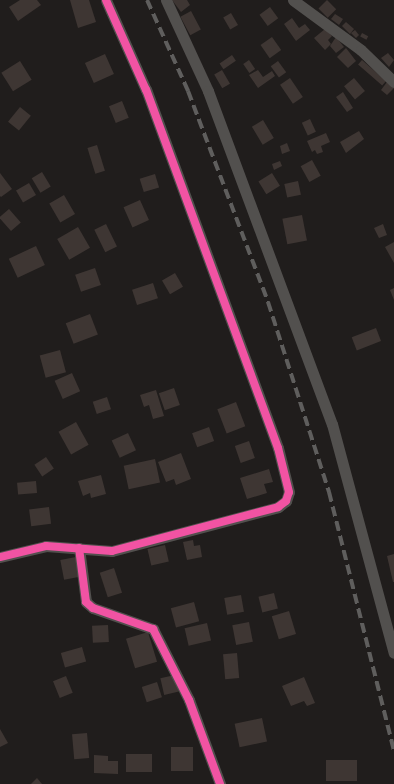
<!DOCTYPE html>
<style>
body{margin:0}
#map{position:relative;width:394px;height:784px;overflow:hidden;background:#201d1c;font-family:Overpass,sans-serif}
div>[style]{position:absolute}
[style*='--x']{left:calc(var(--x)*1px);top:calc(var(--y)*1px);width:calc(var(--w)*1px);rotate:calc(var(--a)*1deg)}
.building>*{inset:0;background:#3e3633;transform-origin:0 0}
.street>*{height:11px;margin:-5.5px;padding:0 5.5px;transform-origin:5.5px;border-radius:5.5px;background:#52504e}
.rail>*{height:4px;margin-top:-2px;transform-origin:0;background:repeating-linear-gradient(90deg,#5f5e5d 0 10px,transparent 0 15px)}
.cycleway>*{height:8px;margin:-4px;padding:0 4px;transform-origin:4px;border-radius:4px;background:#f153a3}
span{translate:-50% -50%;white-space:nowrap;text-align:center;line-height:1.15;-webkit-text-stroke:4px #221c1a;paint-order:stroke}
</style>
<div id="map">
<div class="building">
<i style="clip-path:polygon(20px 0,37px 0,41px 5px,18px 21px,9px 7px)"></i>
<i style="clip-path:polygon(70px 0,89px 0,96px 22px,78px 28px)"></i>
<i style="clip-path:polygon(172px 0,187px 0,190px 5px,181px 12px)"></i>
<i style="left:327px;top:0;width:13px;height:12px;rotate:45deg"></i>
<i style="left:270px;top:7px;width:14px;height:13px;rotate:54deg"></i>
<i style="left:191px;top:11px;width:21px;height:12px;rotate:62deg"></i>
<i style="left:231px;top:13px;width:14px;height:9px;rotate:60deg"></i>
<i style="clip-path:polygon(335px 14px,343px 19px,339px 25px,331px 19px)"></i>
<i style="clip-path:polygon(292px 18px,299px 28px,305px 24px,310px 30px,296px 41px,284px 24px)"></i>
<i style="clip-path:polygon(346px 22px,354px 29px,350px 34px,342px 26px)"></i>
<i style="clip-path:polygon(325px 29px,332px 36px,328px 40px,331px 44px,325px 50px,314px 38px)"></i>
<i style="clip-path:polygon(355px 30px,359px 35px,356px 38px,351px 33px)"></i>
<i style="left:362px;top:33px;width:7px;height:4px;rotate:27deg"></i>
<i style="left:272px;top:37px;width:16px;height:14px;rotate:55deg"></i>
<i style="clip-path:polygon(336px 37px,344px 47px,336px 53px,330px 46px)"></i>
<i style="clip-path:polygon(346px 48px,356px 61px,348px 68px,337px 57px)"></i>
<i style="clip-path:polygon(388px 53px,394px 60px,389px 67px,381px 58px)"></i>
<i style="left:105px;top:54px;width:22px;height:22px;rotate:66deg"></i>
<i style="left:232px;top:55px;width:7px;height:15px;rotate:56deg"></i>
<i style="left:249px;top:60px;width:11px;height:7px;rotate:56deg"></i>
<i style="left:362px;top:60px;width:32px;height:6px;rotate:41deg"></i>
<i style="left:20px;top:61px;width:22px;height:22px;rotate:58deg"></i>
<i style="left:278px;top:61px;width:14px;height:9px;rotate:54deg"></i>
<i style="left:222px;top:70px;width:16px;height:9px;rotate:60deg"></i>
<i style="clip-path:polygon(258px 70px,263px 77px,272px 71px,275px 76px,258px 88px,249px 75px)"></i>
<i style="left:290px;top:78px;width:23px;height:12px;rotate:56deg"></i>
<i style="left:354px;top:78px;width:17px;height:13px;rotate:50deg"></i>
<i style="clip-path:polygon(387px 82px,394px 88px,387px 95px,381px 90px)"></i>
<i style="clip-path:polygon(343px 92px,353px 108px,347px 112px,336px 97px)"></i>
<i style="left:122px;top:101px;width:18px;height:14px;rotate:68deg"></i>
<i style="left:20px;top:107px;width:14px;height:19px;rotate:39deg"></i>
<i style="left:310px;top:119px;width:14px;height:9px;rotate:65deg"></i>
<i style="left:263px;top:120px;width:21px;height:13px;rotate:59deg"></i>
<i style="clip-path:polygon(359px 131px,364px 139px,346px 153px,340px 142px)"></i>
<i style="clip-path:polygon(326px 133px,330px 142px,321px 146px,323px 152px,317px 154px,315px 150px,312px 152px,307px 141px)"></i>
<i style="clip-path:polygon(287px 143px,290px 151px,282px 154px,280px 146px)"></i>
<i style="left:97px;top:145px;width:27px;height:10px;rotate:73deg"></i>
<i style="left:312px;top:160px;width:18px;height:13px;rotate:61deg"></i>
<i style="clip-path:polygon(280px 161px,282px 166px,274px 170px,272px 164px)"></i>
<i style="left:42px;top:172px;width:17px;height:12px;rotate:59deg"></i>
<i style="clip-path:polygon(0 173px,12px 189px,1px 197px,0 196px)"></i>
<i style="left:272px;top:173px;width:15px;height:16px;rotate:58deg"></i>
<i style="left:155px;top:174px;width:14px;height:16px;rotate:73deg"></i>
<i style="left:298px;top:181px;width:14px;height:14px;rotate:78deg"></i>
<i style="left:29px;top:183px;width:14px;height:15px;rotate:60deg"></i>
<i style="left:64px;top:195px;width:22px;height:17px;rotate:60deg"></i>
<i style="left:140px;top:200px;width:22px;height:18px;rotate:66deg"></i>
<i style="left:9px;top:209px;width:18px;height:13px;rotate:49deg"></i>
<i style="left:302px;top:215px;width:26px;height:20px;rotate:79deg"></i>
<i style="left:106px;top:224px;width:25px;height:13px;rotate:64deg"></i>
<i style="clip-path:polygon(383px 224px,387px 235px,379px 238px,374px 228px)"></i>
<i style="left:78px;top:227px;width:24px;height:24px;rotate:60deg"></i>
<i style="clip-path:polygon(394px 242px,394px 263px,385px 247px)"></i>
<i style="left:36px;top:246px;width:21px;height:30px;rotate:65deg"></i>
<i style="left:95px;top:268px;width:18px;height:21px;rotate:71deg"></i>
<i style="left:175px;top:273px;width:16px;height:15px;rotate:60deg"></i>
<i style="left:153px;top:283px;width:16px;height:22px;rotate:72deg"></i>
<i style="clip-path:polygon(394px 288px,394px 300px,390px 290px)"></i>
<i style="left:90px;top:314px;width:22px;height:26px;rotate:69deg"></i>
<i style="left:376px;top:328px;width:14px;height:26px;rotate:69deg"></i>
<i style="left:60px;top:350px;width:23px;height:21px;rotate:75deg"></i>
<i style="left:72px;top:373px;width:20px;height:19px;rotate:66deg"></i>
<i style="left:174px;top:388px;width:18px;height:16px;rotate:71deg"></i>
<i style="clip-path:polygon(156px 390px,164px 416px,153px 419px,149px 405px,144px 407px,140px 395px)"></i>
<i style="left:107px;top:397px;width:13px;height:15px;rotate:72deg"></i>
<i style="left:236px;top:402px;width:26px;height:20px;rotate:69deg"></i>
<i style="left:76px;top:422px;width:26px;height:20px;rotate:61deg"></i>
<i style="left:209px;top:427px;width:15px;height:18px;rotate:70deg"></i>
<i style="left:128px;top:433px;width:19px;height:18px;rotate:65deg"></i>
<i style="left:249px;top:441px;width:18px;height:15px;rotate:71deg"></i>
<i style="clip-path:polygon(181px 453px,191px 479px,176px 485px,174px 479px,166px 482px,158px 462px)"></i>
<i style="left:46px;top:457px;width:14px;height:14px;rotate:56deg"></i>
<i style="left:155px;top:459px;width:24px;height:32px;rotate:78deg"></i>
<i style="clip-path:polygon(269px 469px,273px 482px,264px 484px,267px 493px,247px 499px,240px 478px)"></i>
<i style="clip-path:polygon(101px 475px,106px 494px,91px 498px,90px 493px,83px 496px,78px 481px)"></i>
<i style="left:36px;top:481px;width:12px;height:19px;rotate:85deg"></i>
<i style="left:49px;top:507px;width:17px;height:20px;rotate:83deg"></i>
<i style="clip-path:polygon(193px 540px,194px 546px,200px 545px,202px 557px,187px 560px,183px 542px)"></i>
<i style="left:165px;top:545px;width:17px;height:18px;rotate:77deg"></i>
<i style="clip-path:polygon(394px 554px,394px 582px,393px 582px,387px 556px)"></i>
<i style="left:76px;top:557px;width:20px;height:16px;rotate:79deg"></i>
<i style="left:114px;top:568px;width:26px;height:15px;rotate:72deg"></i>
<i style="left:274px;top:593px;width:16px;height:16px;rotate:76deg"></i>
<i style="left:241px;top:595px;width:17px;height:17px;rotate:80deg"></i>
<i style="left:194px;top:602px;width:20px;height:24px;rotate:75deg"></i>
<i style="left:289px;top:611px;width:24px;height:18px;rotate:73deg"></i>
<i style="left:249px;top:622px;width:20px;height:17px;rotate:79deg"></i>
<i style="left:207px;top:623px;width:18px;height:23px;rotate:77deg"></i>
<i style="left:108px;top:625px;width:17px;height:16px;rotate:87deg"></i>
<i style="left:148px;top:632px;width:31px;height:23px;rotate:73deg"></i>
<i style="left:82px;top:647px;width:15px;height:22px;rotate:74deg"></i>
<i style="left:237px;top:653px;width:25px;height:14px;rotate:85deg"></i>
<i style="left:175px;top:675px;width:17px;height:15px;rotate:77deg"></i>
<i style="left:66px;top:676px;width:18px;height:14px;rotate:68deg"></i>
<i style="clip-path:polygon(304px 677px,315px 703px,307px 706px,304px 701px,291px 706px,282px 686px)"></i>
<i style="left:157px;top:682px;width:16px;height:16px;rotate:72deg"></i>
<i style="left:262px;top:718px;width:24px;height:28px;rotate:78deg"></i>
<i style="clip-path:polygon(0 729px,8px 743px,0 747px)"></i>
<i style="left:87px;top:733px;width:25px;height:15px;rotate:85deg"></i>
<i style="left:171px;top:747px;width:22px;height:24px"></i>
<i style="left:126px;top:754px;width:26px;height:18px"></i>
<i style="clip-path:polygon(94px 755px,108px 756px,108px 761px,118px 761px,118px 774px,94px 773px)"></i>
<i style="left:326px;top:760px;width:31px;height:21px"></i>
<i style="clip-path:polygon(37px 778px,42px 784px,31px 784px)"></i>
</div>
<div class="street">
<i style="--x:166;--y:0;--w:100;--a:65.2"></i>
<i style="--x:208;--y:91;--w:355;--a:69.6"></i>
<i style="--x:332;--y:424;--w:237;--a:74.9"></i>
<i style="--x:293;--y:0;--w:84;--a:36.3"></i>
<i style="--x:361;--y:50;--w:46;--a:44.1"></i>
<i style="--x:79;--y:548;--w:54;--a:82.6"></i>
<i style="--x:86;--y:602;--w:9;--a:41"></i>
<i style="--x:93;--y:608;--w:64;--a:19.3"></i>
<i style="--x:153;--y:629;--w:80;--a:63.1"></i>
<i style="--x:189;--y:700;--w:90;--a:69.7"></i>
<i style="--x:0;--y:557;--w:47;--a:-13.4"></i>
<i style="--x:46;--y:546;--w:66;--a:4.3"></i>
<i style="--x:112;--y:551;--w:172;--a:-14.8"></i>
<i style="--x:278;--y:507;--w:10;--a:-37"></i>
<i style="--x:286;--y:501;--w:9;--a:-72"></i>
<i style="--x:289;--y:492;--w:45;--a:-104"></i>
<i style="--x:278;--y:448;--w:382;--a:-110.2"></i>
<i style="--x:146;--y:90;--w:98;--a:-114"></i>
</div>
<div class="rail">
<i style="--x:147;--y:0;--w:100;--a:65.7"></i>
<i style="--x:188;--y:91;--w:226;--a:69.2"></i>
<i style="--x:268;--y:302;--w:200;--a:72.2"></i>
<i style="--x:329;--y:492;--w:267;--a:75.9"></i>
</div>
<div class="cycleway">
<i style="--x:79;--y:548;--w:54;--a:82.6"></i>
<i style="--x:86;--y:602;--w:9;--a:41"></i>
<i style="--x:93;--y:608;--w:64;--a:19.3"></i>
<i style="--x:153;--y:629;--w:80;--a:63.1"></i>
<i style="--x:189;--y:700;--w:90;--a:69.7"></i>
<i style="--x:0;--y:557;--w:47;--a:-13.4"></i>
<i style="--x:46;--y:546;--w:66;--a:4.3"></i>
<i style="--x:112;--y:551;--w:172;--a:-14.8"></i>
<i style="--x:278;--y:507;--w:10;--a:-37"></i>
<i style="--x:286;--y:501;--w:9;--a:-72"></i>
<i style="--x:289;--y:492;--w:45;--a:-104"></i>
<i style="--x:278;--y:448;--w:382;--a:-110.2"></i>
<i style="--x:146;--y:90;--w:98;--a:-114"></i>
</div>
</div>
